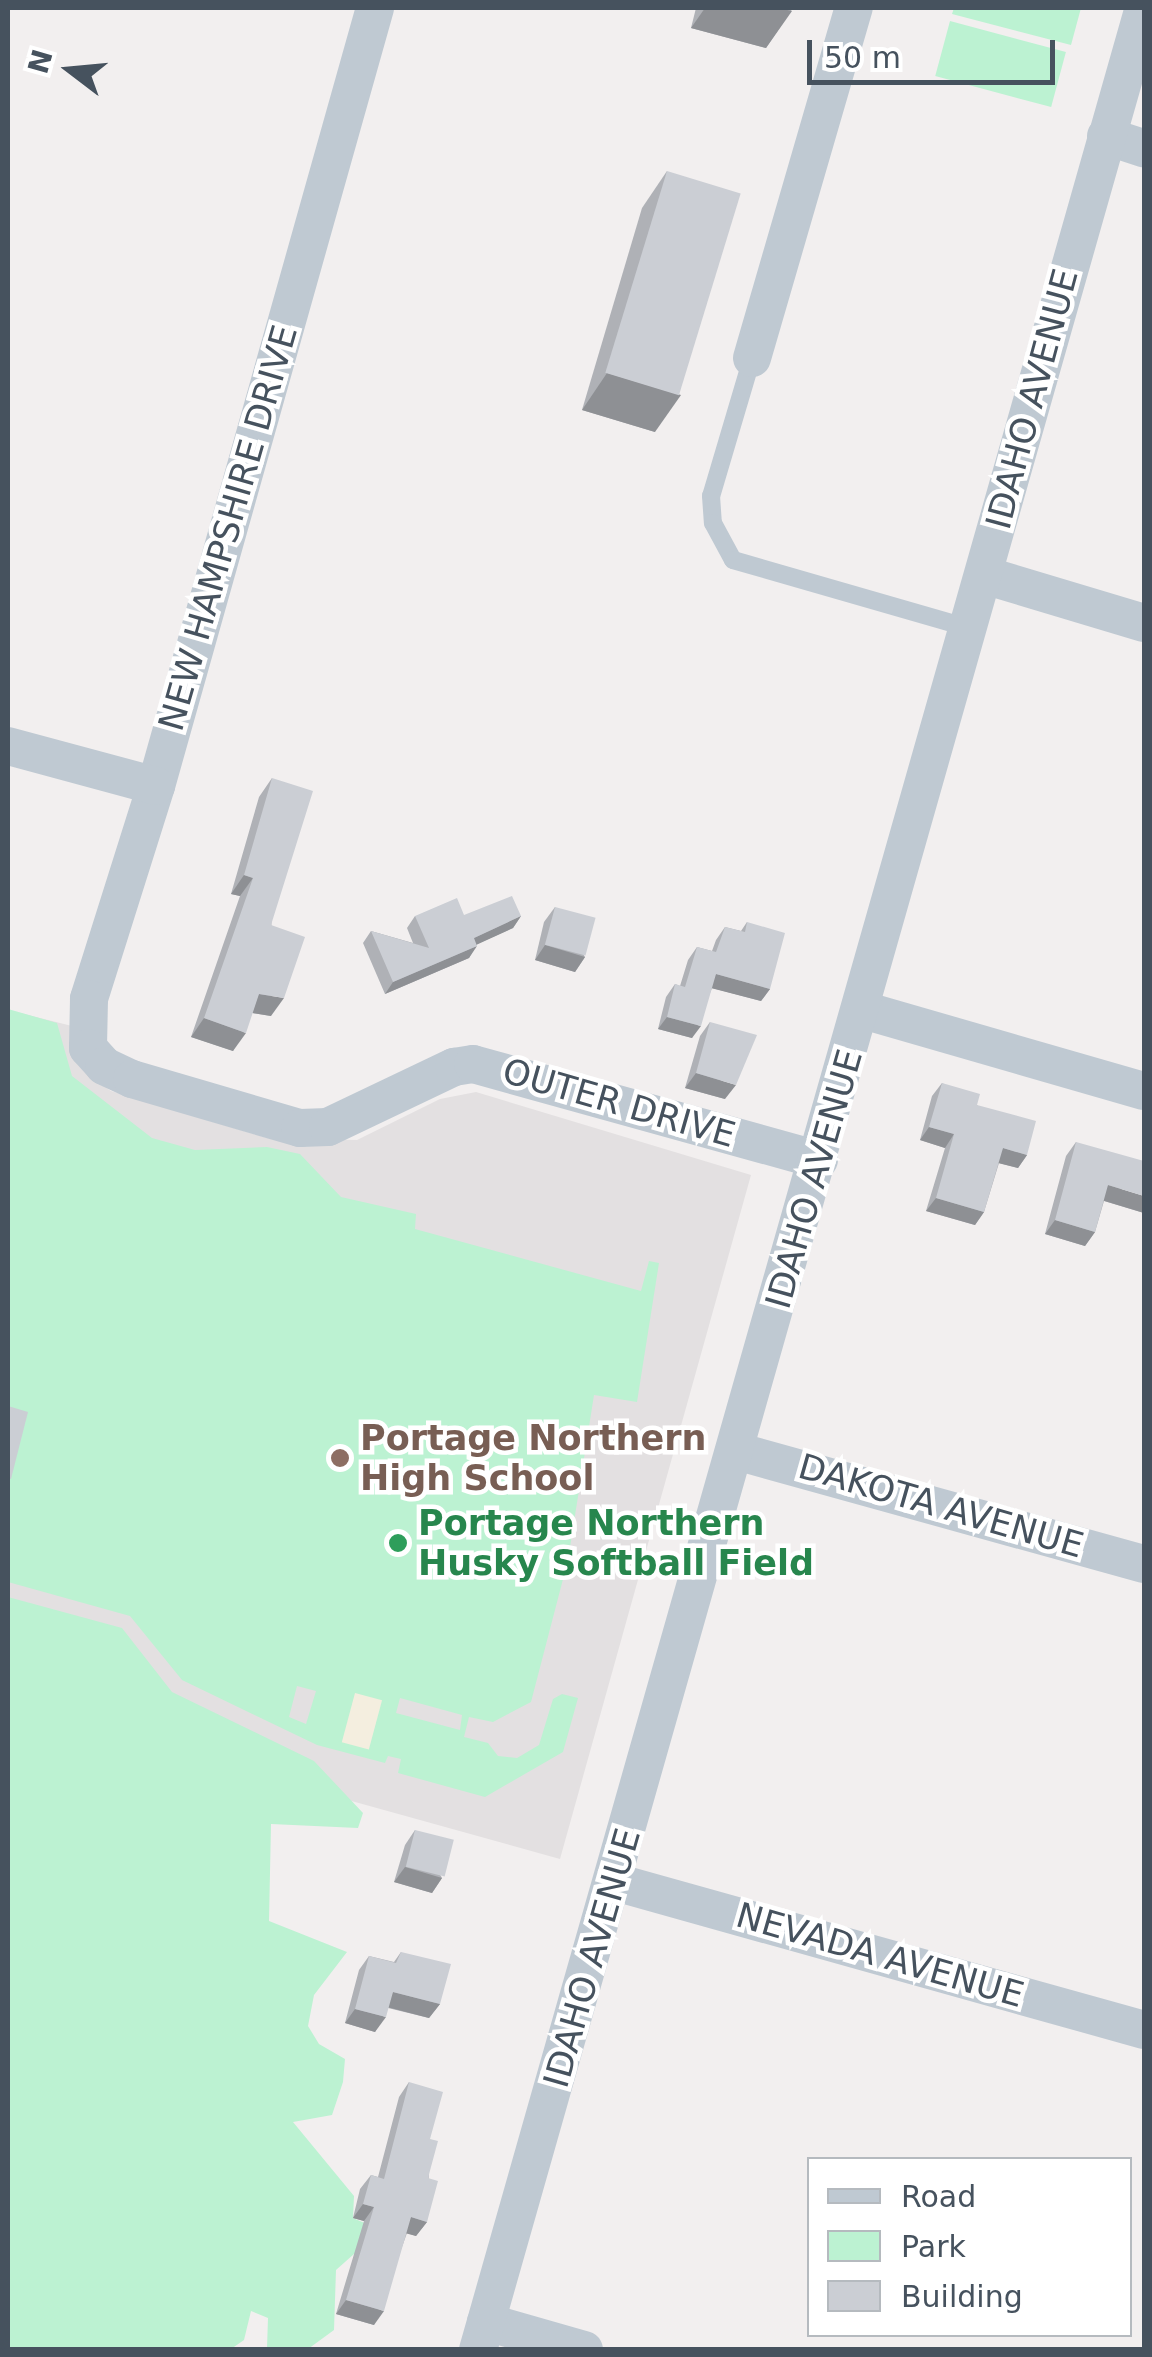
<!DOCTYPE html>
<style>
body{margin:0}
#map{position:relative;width:1152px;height:2357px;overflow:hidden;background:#f2efef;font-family:"DejaVu Sans",sans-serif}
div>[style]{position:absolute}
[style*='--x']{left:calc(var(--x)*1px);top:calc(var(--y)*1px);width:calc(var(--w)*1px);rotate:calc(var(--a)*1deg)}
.education>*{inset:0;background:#e3e0e1}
.green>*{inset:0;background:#bcf2d2;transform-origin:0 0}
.sand>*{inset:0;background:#f4eedf;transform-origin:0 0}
.service>*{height:18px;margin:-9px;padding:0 9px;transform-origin:9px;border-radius:9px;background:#bfc9d2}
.minor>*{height:38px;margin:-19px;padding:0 19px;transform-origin:19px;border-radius:19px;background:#bfc9d2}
.wall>*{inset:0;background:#afb1b6}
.shaded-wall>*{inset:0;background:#8e9094}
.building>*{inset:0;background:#cbced4;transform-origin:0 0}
.dots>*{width:28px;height:28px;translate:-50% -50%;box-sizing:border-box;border:5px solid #fff;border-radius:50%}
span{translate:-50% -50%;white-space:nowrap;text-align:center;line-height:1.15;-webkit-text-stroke:9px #fff;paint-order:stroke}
.street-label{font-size:35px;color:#46525e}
.education-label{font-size:35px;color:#785e54;font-weight:700}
.left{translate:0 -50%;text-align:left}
.leisure-label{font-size:35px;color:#27864d;font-weight:700}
.frame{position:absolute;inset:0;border:10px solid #46525e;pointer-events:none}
.legend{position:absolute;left:807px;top:2157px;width:325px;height:180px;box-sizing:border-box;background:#fff;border:2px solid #b5babf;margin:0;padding:12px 18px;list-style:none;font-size:30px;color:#46525e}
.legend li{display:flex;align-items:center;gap:20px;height:50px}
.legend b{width:50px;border:2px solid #b5babf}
.north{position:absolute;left:20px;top:20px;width:100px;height:100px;-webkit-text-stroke:8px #fff;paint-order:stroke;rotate:286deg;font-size:28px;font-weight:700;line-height:40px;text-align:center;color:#46525e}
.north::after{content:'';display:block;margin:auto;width:35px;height:45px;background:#46525e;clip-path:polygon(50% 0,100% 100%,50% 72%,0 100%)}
.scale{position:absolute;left:807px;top:40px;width:248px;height:45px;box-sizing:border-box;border:5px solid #46525e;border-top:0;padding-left:12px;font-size:30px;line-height:35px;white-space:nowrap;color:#46525e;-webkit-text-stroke:8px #fff;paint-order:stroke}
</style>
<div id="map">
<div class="education">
<i style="clip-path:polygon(8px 1010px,72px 1026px,98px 1082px,111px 1091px,267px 1138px,357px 1140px,440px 1099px,476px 1092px,751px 1175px,560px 1859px,132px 1740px,8px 2183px)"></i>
</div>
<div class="green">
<i style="clip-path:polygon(954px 8px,1081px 8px,1071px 45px,952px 14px)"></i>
<i style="left:950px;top:21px;width:120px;height:57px;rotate:15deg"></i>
<i style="clip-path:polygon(evenodd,8px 1009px,57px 1023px,72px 1076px,152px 1138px,195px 1150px,267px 1147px,300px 1154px,341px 1197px,416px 1214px,415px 1229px,641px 1291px,649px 1261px,659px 1263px,637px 1402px,594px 1395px,568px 1560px,531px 1702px,493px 1722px,469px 1717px,464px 1737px,488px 1743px,498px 1756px,517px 1758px,539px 1745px,553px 1699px,562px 1694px,578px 1698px,563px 1752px,485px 1797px,398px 1773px,401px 1759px,388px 1756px,385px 1763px,317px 1745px,182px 1680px,130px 1616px,8px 1582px,8px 1468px,24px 1423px,8px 1418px,8px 1009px,297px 1686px,316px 1691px,306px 1724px,289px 1717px,297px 1686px,8px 1009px,400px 1698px,462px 1715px,460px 1730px,396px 1713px,400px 1698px)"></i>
<i style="clip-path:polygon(8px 1597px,122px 1628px,172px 1692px,314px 1761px,363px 1813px,358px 1828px,271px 1824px,269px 1921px,347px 1952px,314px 1995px,308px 2026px,319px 2044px,345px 2059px,343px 2082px,332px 2115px,293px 2122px,354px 2196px,353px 2218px,383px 2231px,373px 2253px,354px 2254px,336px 2270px,334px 2330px,308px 2349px,267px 2348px,268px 2318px,251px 2311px,244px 2340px,231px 2349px,8px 2349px)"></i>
</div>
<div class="sand">
<i style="left:355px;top:1693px;width:28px;height:51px;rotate:15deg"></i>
</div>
<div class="service">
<i style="--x:752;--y:358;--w:144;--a:106.5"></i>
<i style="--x:711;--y:496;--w:27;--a:86"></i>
<i style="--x:713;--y:523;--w:42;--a:61.6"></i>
<i style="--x:733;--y:560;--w:246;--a:16.1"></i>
</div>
<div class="minor">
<i style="--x:375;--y:8;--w:808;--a:105.72"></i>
<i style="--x:156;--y:786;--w:223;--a:107.5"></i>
<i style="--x:89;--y:999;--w:49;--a:91.2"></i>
<i style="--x:88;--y:1048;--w:24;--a:48"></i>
<i style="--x:104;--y:1066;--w:31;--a:25"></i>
<i style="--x:132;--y:1079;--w:175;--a:16.3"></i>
<i style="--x:300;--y:1128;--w:28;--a:-2"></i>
<i style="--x:328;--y:1127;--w:140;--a:-25.5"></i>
<i style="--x:454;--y:1067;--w:19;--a:-9"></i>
<i style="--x:473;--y:1064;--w:359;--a:15.5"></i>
<i style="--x:1106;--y:136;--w:40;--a:18"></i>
<i style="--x:752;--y:358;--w:365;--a:-73.8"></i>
<i style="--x:984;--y:575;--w:167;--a:16.7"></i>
<i style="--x:8;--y:746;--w:153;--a:15.1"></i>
<i style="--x:863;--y:1010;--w:292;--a:16.1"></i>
<i style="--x:736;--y:1451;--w:423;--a:15.5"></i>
<i style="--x:615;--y:1882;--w:549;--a:15.63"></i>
<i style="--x:486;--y:2322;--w:102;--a:15.9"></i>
<i style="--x:478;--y:2350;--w:2435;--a:-74.13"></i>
</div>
<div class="wall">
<i style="clip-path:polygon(696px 8px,793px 8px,766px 48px,691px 28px)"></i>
<i style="clip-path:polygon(667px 171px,655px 432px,582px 410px,642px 208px)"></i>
<i style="clip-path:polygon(272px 778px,271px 1016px,252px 1013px,233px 1051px,191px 1037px,240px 896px,231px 894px,259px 797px)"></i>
<i style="clip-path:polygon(555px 907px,585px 957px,575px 972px,535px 960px,544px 922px)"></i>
<i style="clip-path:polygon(464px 915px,521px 916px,513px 928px,477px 944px,469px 958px,385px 994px,363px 943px,371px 931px,413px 943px,407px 928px,415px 916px)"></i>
<i style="clip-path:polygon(747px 922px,770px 989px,761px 1001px,712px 988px,692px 1038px,658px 1029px,666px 997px,675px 984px,680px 986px,688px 960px,697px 947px,712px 951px,716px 940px,725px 927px,741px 931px)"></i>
<i style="clip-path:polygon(710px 1022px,725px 1099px,685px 1088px,700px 1036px)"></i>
<i style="clip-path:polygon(942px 1083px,977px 1105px,1027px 1155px,1018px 1168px,999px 1163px,984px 1212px,975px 1225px,926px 1211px,945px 1148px,920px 1140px,932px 1096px)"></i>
<i style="clip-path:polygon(1076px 1142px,1144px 1213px,1104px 1201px,1095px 1232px,1085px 1246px,1045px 1234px,1066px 1156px)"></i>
<i style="clip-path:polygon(415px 1830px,442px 1878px,432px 1893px,394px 1882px,405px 1845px)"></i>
<i style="clip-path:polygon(401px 1952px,440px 2004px,429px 2018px,388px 2008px,375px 2032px,345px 2023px,359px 1970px,369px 1956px,394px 1962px)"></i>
<i style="clip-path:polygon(409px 2082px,430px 2139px,427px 2222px,416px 2236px,407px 2233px,374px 2325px,336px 2314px,364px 2221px,353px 2218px,360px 2189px,371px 2175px,378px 2177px,399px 2097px)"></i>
</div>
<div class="shaded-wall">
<i style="clip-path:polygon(705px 8px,778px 8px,792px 11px,766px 48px,691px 28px)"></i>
<i style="clip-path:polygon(607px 373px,681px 395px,655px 432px,582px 410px)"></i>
<i style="clip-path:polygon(244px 875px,253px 878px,240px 896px,231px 894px)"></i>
<i style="clip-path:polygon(521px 916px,513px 928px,465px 950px,474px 938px)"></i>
<i style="clip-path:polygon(545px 945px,585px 957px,575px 972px,535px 960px)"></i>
<i style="clip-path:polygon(477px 946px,469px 958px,385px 994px,393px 982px)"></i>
<i style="clip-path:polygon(716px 974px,770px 989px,761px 1001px,707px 987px)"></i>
<i style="clip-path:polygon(259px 994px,284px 998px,271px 1016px,246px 1012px)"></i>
<i style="clip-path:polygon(667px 1017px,701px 1026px,692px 1038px,658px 1029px)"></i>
<i style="clip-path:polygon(204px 1018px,246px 1033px,233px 1051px,191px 1037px)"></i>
<i style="clip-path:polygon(696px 1073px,736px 1085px,725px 1099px,685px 1088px)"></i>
<i style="clip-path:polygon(929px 1127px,954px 1134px,945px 1148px,920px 1140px)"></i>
<i style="clip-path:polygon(1003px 1148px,1027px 1155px,1018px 1168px,994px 1162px)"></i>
<i style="clip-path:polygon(1108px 1185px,1144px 1196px,1144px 1213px,1098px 1199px)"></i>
<i style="clip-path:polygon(936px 1198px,984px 1212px,975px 1225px,926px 1211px)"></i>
<i style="clip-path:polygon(1055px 1220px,1095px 1232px,1085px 1246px,1045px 1234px)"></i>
<i style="clip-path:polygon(405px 1867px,442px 1878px,432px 1893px,394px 1882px)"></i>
<i style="clip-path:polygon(393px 1992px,440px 2004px,429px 2018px,383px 2006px)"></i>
<i style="clip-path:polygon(355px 2009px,386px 2017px,375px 2032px,345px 2023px)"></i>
<i style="clip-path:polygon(363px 2204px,374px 2207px,364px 2221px,353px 2218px)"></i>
<i style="clip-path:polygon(411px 2217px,427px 2222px,416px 2236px,401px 2232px)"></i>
<i style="clip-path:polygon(346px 2300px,384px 2311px,374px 2325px,336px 2314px)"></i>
</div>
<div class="building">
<i style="left:667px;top:171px;width:77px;height:211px;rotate:17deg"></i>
<i style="clip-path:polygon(272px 778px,313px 791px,271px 925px,305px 937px,284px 998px,259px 994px,246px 1033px,204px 1018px,253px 878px,244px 875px)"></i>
<i style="clip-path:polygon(512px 896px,521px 916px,474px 938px,477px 946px,393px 982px,371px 931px,429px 948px,415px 916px,457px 898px,464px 915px)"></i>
<i style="left:555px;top:907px;width:42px;height:39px;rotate:15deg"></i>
<i style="clip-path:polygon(747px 922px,785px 933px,770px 989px,716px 974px,701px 1026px,667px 1017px,675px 984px,685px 987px,697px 947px,716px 952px,725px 927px,745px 932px)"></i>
<i style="clip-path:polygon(710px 1022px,757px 1035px,736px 1085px,696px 1073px)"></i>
<i style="clip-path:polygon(942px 1083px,980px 1094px,977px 1105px,1036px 1121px,1027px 1155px,1003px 1148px,984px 1212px,936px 1198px,954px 1134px,929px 1127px)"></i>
<i style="clip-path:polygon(1076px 1142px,1144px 1161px,1144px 1196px,1108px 1185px,1095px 1232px,1055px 1220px)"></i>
<i style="clip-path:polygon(8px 1406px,28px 1412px,11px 1479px,8px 1478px)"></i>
<i style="left:415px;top:1830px;width:40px;height:38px;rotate:14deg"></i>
<i style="clip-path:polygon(401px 1952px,451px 1964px,440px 2004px,393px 1992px,386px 2017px,355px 2009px,369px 1956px,396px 1963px)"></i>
<i style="clip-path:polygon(409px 2082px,443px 2092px,430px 2139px,438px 2141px,428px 2178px,438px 2181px,427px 2222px,411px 2217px,384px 2311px,346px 2300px,374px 2207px,363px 2204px,371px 2175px,384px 2179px)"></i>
</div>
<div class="dots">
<i style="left:340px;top:1458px;background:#8d6e63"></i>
<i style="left:398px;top:1543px;background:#2e9e5b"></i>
</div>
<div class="street-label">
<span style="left:1032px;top:399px;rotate:-75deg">IDAHO AVENUE</span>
<span style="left:228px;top:528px;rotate:-74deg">NEW HAMPSHIRE DRIVE</span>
<span style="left:619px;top:1103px;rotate:16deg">OUTER DRIVE</span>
<span style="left:814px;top:1179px;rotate:-74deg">IDAHO AVENUE</span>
<span style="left:941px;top:1506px;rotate:16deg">DAKOTA AVENUE</span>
<span style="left:880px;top:1955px;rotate:16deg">NEVADA AVENUE</span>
<span style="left:592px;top:1958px;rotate:-74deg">IDAHO AVENUE</span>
</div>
<div class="education-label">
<span class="left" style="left:360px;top:1458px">Portage Northern<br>High School</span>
</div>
<div class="leisure-label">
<span class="left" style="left:418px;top:1543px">Portage Northern<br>Husky Softball Field</span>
</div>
<div class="frame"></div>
<ul class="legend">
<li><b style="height:12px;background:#bfc9d2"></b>Road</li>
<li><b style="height:28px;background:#bcf2d2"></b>Park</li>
<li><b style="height:28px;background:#cbced4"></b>Building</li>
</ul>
<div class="north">N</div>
<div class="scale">50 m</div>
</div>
